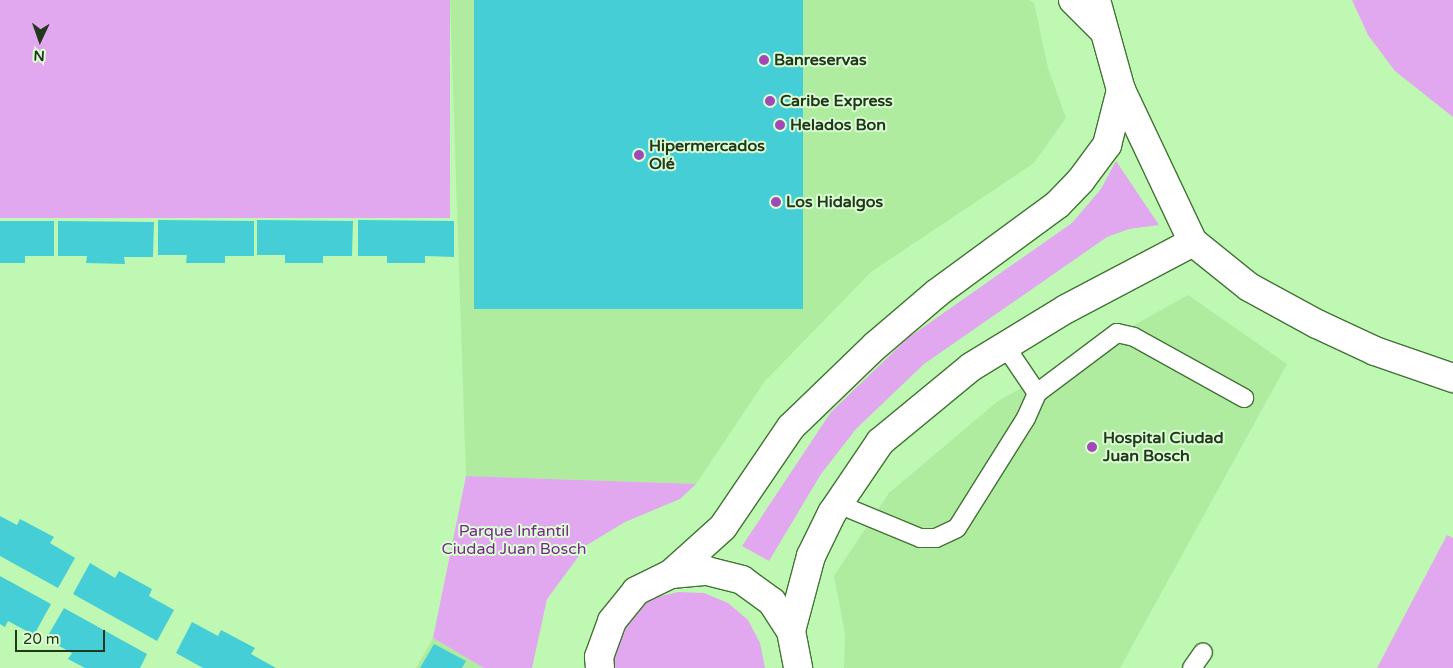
<!DOCTYPE html>
<meta charset="utf-8">
<style>
body{margin:0}
#map{position:relative;width:1453px;height:668px;overflow:hidden;background:#bff8b2;font-family:"Varela Round",sans-serif}
div>[style]{position:absolute}
[style*='--x']{left:calc(var(--x)*1px);top:calc(var(--y)*1px);width:calc(var(--w)*1px);rotate:calc(var(--a)*1deg)}
.built>*{inset:0;background:#afeca0}
.green>*{inset:0;background:#e1a8ef;transform-origin:0 0}
.building>*{inset:0;background:#45ced5;transform-origin:0 0}
.roads{filter:drop-shadow(1px 0 #427435) drop-shadow(-1px 0 #427435) drop-shadow(0 1px #427435) drop-shadow(0 -1px #427435)}
.lane>*{height:18px;margin:-9px;padding:0 9px;transform-origin:9px;border-radius:9px;background:#fff}
.street>*{height:28px;margin:-14px;padding:0 14px;transform-origin:14px;border-radius:14px;background:#fff}
.dots>*{width:14px;height:14px;translate:-50% -50%;box-sizing:border-box;border:2px solid #dcfed4;border-radius:50%}
span{translate:-50% -50%;white-space:nowrap;text-align:center;line-height:1.15;-webkit-text-stroke:4px #dcfed4;paint-order:stroke}
.poi-label{font-size:16px;color:#22381c;font-weight:700}
.left{translate:0 -50%;text-align:left}
.park-label{font-size:16px;color:#7b268f}
.north{position:absolute;left:15px;top:15px;width:50px;height:50px;-webkit-text-stroke:4px #dcfed4;paint-order:stroke;rotate:183deg;font-size:14px;font-weight:700;line-height:20px;text-align:center;color:#22381c}
.north::after{content:'';display:block;margin:auto;width:18px;height:22px;background:#22381c;clip-path:polygon(50% 0,100% 100%,50% 72%,0 100%)}
.scale{position:absolute;left:15px;top:630px;width:90px;height:22px;box-sizing:border-box;border:2px solid #22381c;border-top:0;padding-left:6px;font-size:15px;line-height:18px;white-space:nowrap;color:#22381c;-webkit-text-stroke:4px #dcfed4;paint-order:stroke}
</style>
<div id="map">
<div class="built">
<i style="clip-path:polygon(450px 0,1029px 0,1034px 3px,1048px 68px,1066px 118px,1034px 163px,871px 272px,765px 381px,696px 484px,466px 476px)"></i>
<i style="clip-path:polygon(1188px 295px,1287px 364px,1120px 668px,844px 668px,845px 634px,834px 576px,889px 493px,998px 401px)"></i>
<i style="clip-path:polygon(433px 638px,484px 668px,416px 668px)"></i>
</div>
<div class="green">
<i style="left:0;top:0;width:450px;height:218px"></i>
<i style="clip-path:polygon(1352px 0,1453px 0,1453px 117px,1395px 71px,1368px 35px)"></i>
<i style="clip-path:polygon(1116px 161px,1159px 225px,1129px 229px,1107px 237px,924px 364px,856px 429px,821px 474px,769px 561px,742px 546px,831px 412px,908px 338px,1072px 223px,1101px 189px)"></i>
<i style="clip-path:polygon(466px 476px,696px 484px,680px 499px,625px 522px,587px 545px,547px 599px,532px 668px,484px 668px,433px 638px)"></i>
<i style="clip-path:polygon(1447px 535px,1453px 538px,1453px 668px,1377px 668px)"></i>
<i style="clip-path:polygon(678px 592px,704px 593px,728px 603px,748px 620px,760px 643px,765px 668px,608px 668px,617px 633px,632px 613px,653px 598px)"></i>
</div>
<div class="building">
<i style="left:474px;top:0;width:329px;height:309px"></i>
<i style="clip-path:polygon(158px 220px,254px 221px,254px 256px,225px 256px,225px 263px,186px 263px,187px 255px,158px 255px)"></i>
<i style="clip-path:polygon(257px 220px,353px 221px,352px 256px,323px 256px,323px 263px,285px 263px,285px 255px,257px 255px)"></i>
<i style="clip-path:polygon(358px 220px,454px 221px,454px 257px,425px 256px,425px 263px,387px 263px,387px 256px,358px 256px)"></i>
<i style="clip-path:polygon(0 221px,54px 221px,54px 256px,25px 256px,25px 263px,0 263px)"></i>
<i style="clip-path:polygon(58px 221px,154px 222px,153px 257px,124px 257px,125px 264px,86px 263px,87px 256px,58px 256px)"></i>
<i style="clip-path:polygon(0 516px,17px 525px,20px 519px,54px 537px,50px 543px,75px 558px,58px 588px,0 556px)"></i>
<i style="clip-path:polygon(90px 563px,115px 578px,119px 571px,152px 589px,149px 596px,174px 610px,157px 641px,73px 594px)"></i>
<i style="clip-path:polygon(0 576px,51px 604px,34px 635px,8px 621px,5px 627px,0 624px)"></i>
<i style="clip-path:polygon(64px 608px,147px 654px,140px 668px,85px 668px,68px 659px,72px 653px,46px 639px)"></i>
<i style="clip-path:polygon(192px 622px,218px 636px,221px 630px,255px 648px,251px 654px,276px 668px,203px 668px,176px 653px)"></i>
<i style="clip-path:polygon(434px 644px,466px 661px,462px 668px,420px 668px)"></i>
</div>
<div class="roads">
<div class="lane">
<i style="--x:1005;--y:346;--w:57;--a:55.8"></i>
<i style="--x:838;--y:504;--w:89;--a:22.5"></i>
<i style="--x:920;--y:538;--w:16;--a:0"></i>
<i style="--x:936;--y:538;--w:23;--a:-25"></i>
<i style="--x:957;--y:528;--w:130;--a:-57.9"></i>
<i style="--x:1026;--y:418;--w:27;--a:-66"></i>
<i style="--x:1037;--y:393;--w:100;--a:-36.9"></i>
<i style="--x:1117;--y:333;--w:17;--a:13"></i>
<i style="--x:1134;--y:337;--w:126;--a:29"></i>
<i style="--x:1192;--y:668;--w:19;--a:-55"></i>
</div>
<div class="street">
<i style="--x:1073;--y:0;--w:40;--a:45"></i>
<i style="--x:1096;--y:0;--w:93;--a:74.5"></i>
<i style="--x:1121;--y:90;--w:168;--a:64.7"></i>
<i style="--x:1193;--y:242;--w:72;--a:38.8"></i>
<i style="--x:1249;--y:287;--w:77;--a:28.6"></i>
<i style="--x:1317;--y:324;--w:64;--a:25"></i>
<i style="--x:1375;--y:351;--w:83;--a:19.1"></i>
<i style="--x:671;--y:574;--w:70;--a:-42.1"></i>
<i style="--x:723;--y:527;--w:121;--a:-55.8"></i>
<i style="--x:791;--y:427;--w:117;--a:-44"></i>
<i style="--x:875;--y:346;--w:82;--a:-40.5"></i>
<i style="--x:937;--y:293;--w:150;--a:-36.3"></i>
<i style="--x:1058;--y:204;--w:33;--a:-46"></i>
<i style="--x:1081;--y:180;--w:44;--a:-53.4"></i>
<i style="--x:1107;--y:145;--w:57;--a:-75.7"></i>
<i style="--x:791;--y:631;--w:78;--a:-75.1"></i>
<i style="--x:811;--y:556;--w:48;--a:-64"></i>
<i style="--x:832;--y:513;--w:86;--a:-55.9"></i>
<i style="--x:880;--y:442;--w:118;--a:-39.5"></i>
<i style="--x:971;--y:367;--w:111;--a:-31.4"></i>
<i style="--x:1066;--y:309;--w:144;--a:-27.8"></i>
<i style="--x:600;--y:668;--w:11;--a:-95"></i>
<i style="--x:599;--y:657;--w:38;--a:-70"></i>
<i style="--x:612;--y:621;--w:38;--a:-51"></i>
<i style="--x:636;--y:591;--w:39;--a:-26"></i>
<i style="--x:671;--y:574;--w:36;--a:-5"></i>
<i style="--x:707;--y:571;--w:36;--a:14"></i>
<i style="--x:742;--y:580;--w:37;--a:36"></i>
<i style="--x:772;--y:602;--w:35;--a:57"></i>
<i style="--x:791;--y:631;--w:38;--a:79"></i>
</div>
</div>
<div class="dots">
<i style="left:764px;top:60px;background:#a149b6"></i>
<i style="left:770px;top:101px;background:#a149b6"></i>
<i style="left:780px;top:125px;background:#a149b6"></i>
<i style="left:639px;top:155px;background:#a149b6"></i>
<i style="left:776px;top:202px;background:#a149b6"></i>
<i style="left:1092px;top:447px;background:#a149b6"></i>
</div>
<div class="poi-label">
<span class="left" style="left:774px;top:60px">Banreservas</span>
<span class="left" style="left:780px;top:101px">Caribe Express</span>
<span class="left" style="left:790px;top:125px">Helados Bon</span>
<span class="left" style="left:649px;top:155px">Hipermercados<br>Olé</span>
<span class="left" style="left:786px;top:202px">Los Hidalgos</span>
<span class="left" style="left:1103px;top:447px">Hospital Ciudad<br>Juan Bosch</span>
</div>
<div class="park-label">
<span style="left:514px;top:540px">Parque Infantil<br>Ciudad Juan Bosch</span>
</div>
<div class="north">N</div>
<div class="scale">20 m</div>
</div>
